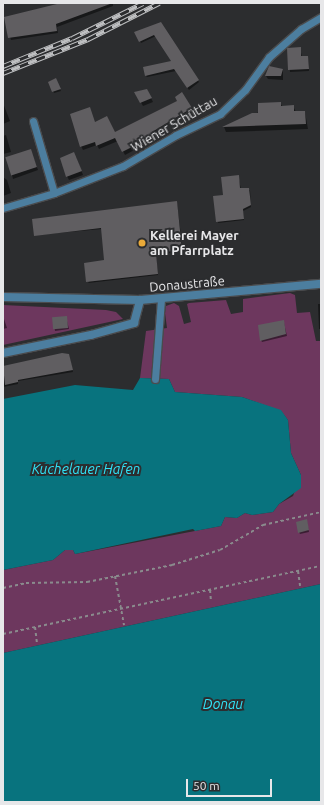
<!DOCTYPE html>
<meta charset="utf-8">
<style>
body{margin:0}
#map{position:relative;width:324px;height:805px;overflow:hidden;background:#2c2d2f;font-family:Ubuntu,sans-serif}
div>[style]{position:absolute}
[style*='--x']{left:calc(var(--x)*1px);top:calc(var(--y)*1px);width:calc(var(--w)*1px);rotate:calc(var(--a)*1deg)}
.green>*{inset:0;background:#6d375e}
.water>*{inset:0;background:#08737e}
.shadow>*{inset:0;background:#0007}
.building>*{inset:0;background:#605e61;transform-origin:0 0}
.path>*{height:2px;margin-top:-1px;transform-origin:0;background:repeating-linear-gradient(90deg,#8a8b8d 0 3px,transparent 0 6px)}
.roads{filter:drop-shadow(1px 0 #4a4b4d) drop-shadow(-1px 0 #4a4b4d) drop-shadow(0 1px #4a4b4d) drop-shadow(0 -1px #4a4b4d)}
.lane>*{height:7px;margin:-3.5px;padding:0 3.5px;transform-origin:3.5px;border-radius:3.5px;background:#4c7e9f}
.street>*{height:8px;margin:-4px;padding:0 4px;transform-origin:4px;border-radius:4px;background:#4c7e9f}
.rail>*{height:4.5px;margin-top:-2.25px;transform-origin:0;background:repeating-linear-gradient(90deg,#2c2d2f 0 9px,#bebfc1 0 18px);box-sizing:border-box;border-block:1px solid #bebfc1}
.dots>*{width:11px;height:11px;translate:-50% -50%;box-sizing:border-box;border:2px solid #2c2d2f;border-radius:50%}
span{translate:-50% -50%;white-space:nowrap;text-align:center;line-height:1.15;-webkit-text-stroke:4px #2c2d2f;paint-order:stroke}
.street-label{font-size:13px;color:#e7e7e9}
.poi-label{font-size:13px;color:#e7e7e9;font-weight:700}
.left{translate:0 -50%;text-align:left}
.water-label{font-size:14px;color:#30e4f8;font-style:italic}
.frame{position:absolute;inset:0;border:4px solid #e7e7e9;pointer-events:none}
.scale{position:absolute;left:186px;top:779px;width:86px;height:18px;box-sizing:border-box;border:2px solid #e7e7e9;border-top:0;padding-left:5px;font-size:12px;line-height:14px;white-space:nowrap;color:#e7e7e9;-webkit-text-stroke:3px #2c2d2f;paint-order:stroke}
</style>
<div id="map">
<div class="green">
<i style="clip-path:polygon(290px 293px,295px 295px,297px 313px,310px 312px,316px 341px,321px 341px,321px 584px,3px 653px,3px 570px,53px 560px,65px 550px,73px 550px,75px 554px,221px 526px,225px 517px,237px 518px,245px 513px,252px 515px,273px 512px,279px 504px,293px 496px,301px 475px,291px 453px,288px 420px,281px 411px,242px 397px,175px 392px,169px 379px,140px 378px,146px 331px,167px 328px,165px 313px,166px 306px,174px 303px,179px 306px,184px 324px,191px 322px,187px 304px,189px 303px,226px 300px,231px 314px,243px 312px,243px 299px)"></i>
<i style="clip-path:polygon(3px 305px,106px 310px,116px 312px,123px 319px,3px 345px)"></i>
</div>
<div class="water">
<i style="clip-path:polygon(140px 378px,169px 379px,175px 392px,242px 397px,281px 410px,288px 420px,291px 453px,301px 475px,301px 488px,279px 504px,273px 512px,252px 515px,245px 513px,237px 518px,225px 517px,221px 526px,195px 531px,193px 529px,75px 554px,73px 550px,65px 550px,53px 560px,3px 570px,3px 399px,75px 385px,133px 390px)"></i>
<i style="clip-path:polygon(321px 584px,321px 802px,3px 802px,3px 653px)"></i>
</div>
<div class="shadow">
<i style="clip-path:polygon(70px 3px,113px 3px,113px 6px,57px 27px,58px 33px,11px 40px,5px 18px)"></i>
<i style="clip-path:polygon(160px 24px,199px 82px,189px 90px,176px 71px,147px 77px,146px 76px,173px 61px,156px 36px,141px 43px,136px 33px)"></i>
<i style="clip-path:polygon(300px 48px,302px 57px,308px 59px,309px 71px,290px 72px,288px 49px)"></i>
<i style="clip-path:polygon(283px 70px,283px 80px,268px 79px,266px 76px)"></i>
<i style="clip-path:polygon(56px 80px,61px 91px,54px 93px,50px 83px)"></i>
<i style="clip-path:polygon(147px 90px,153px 102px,143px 106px,135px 92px)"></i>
<i style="clip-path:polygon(182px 94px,193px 111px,153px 135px,155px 139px,125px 155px,118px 141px,99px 149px,97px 145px,83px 150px,81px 146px,95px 123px,115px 133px,178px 102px)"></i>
<i style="clip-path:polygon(3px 103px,10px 121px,3px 124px)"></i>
<i style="clip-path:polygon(280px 103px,283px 107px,293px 106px,296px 112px,305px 112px,308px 129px,226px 132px,224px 127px)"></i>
<i style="clip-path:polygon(6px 135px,11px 152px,3px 154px,3px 136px)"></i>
<i style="clip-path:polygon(32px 154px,38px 170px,13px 179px,12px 175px)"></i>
<i style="clip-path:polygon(76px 157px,83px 175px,69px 180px,67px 176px)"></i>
<i style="clip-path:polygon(238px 176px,241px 189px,250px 190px,251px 207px,243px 211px,244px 220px,218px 223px,224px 196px)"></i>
<i style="clip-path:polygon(3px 177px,7px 180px,11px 193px,3px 196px)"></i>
<i style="clip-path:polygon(177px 204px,183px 251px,156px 255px,158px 275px,88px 283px,106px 261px,102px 229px,35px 235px)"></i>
<i style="clip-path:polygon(318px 304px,321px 304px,321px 329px,319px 329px)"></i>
<i style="clip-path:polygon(3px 316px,7px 328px,3px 329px)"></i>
<i style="clip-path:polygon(66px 317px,69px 329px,55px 331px,53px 318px)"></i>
<i style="clip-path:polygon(284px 323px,287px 336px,262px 342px,261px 340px)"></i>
<i style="clip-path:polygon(69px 355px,73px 372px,18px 381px,18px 384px,3px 387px,3px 368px)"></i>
<i style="clip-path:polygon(307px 522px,309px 532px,300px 534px,299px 532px)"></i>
</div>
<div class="building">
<i style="clip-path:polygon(61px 3px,110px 4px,56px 24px,57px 31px,8px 38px,4px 17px)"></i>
<i style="clip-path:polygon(161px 22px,199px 80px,187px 88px,174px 69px,145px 76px,143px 67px,171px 61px,154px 35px,139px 42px,134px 32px)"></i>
<i style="clip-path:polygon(301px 47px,301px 56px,308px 56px,309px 69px,288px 70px,287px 48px)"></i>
<i style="clip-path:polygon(269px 66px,283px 69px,281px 76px,265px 76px)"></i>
<i style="clip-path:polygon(56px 78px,61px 89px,52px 92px,48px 82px)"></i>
<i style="clip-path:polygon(147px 89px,152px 98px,140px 103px,134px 92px)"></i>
<i style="clip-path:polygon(182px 92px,192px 108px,152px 132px,154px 135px,138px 144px,122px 152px,115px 138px,96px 146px,95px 142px,80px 147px,70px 114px,90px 107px,95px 122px,107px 116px,115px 132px,177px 101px,175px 97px)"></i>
<i style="clip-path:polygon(281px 102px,281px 106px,294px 105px,294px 111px,305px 111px,306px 124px,222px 127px,252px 113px,258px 113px,258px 103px)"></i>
<i style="left:31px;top:149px;width:19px;height:27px;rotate:72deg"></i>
<i style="clip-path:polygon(74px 152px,82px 171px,66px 177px,60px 158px)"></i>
<i style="clip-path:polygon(239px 175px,240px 188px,249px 188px,251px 205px,243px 209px,244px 219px,216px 222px,213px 196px,223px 195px,221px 177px)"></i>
<i style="clip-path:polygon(177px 201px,182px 250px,156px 253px,158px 274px,86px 282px,84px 263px,104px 260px,101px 228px,34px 236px,32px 219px)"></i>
<i style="left:67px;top:316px;width:12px;height:15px;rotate:85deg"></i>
<i style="clip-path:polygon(284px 320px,286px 334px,260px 341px,258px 325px)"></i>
<i style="clip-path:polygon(62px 353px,69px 354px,73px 370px,18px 380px,18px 382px,5px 385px,3px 366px)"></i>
<i style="clip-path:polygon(307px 519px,309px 530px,298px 533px,296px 522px)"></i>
</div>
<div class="path">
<i style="--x:298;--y:571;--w:15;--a:82"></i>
<i style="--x:115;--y:576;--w:50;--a:79.6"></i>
<i style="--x:3;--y:588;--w:24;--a:-12"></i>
<i style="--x:26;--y:583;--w:61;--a:-0.9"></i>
<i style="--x:87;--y:582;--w:87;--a:-11.3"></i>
<i style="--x:172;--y:565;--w:50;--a:-17.4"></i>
<i style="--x:220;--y:550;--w:50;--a:-30.2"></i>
<i style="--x:263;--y:525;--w:59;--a:-12.6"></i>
<i style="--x:210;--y:590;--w:11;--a:85"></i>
<i style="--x:35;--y:627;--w:16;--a:83"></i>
<i style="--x:3;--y:634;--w:325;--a:-12.1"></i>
</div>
<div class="roads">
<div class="lane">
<i style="--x:33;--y:121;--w:75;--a:73.7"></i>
<i style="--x:3;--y:208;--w:53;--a:-16.4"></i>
<i style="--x:54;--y:193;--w:74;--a:-21.4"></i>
<i style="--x:123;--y:166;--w:61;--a:-30.3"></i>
<i style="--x:176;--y:135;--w:49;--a:-25.5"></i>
<i style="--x:220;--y:114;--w:35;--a:-44"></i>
<i style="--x:245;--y:90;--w:41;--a:-54"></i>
<i style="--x:269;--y:57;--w:43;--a:-41.2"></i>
<i style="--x:301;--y:29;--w:23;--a:-31"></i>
<i style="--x:155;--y:379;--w:80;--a:-85.7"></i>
</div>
<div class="street">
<i style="--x:3;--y:297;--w:137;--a:1.3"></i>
<i style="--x:140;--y:300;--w:182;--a:-5.1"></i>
<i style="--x:3;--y:353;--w:90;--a:-11.6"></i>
<i style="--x:91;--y:335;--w:45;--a:-15.6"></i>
<i style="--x:134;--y:323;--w:24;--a:-75"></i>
</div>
</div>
<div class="rail">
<i style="--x:3;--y:66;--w:74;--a:-22.1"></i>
<i style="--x:72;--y:38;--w:79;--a:-26.2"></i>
<i style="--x:3;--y:73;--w:92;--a:-21.8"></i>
<i style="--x:88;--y:39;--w:80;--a:-26.9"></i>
</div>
<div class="dots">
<i style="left:142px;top:243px;background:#eaaa39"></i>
</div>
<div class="street-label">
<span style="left:174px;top:124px;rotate:-30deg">Wiener Schüttau</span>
<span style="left:187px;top:284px;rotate:-5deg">Donaustraße</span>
</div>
<div class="poi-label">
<span class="left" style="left:150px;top:243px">Kellerei Mayer<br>am Pfarrplatz</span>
</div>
<div class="water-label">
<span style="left:86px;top:469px">Kuchelauer Hafen</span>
<span style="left:223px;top:704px">Donau</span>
</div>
<div class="frame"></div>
<div class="scale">50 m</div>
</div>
